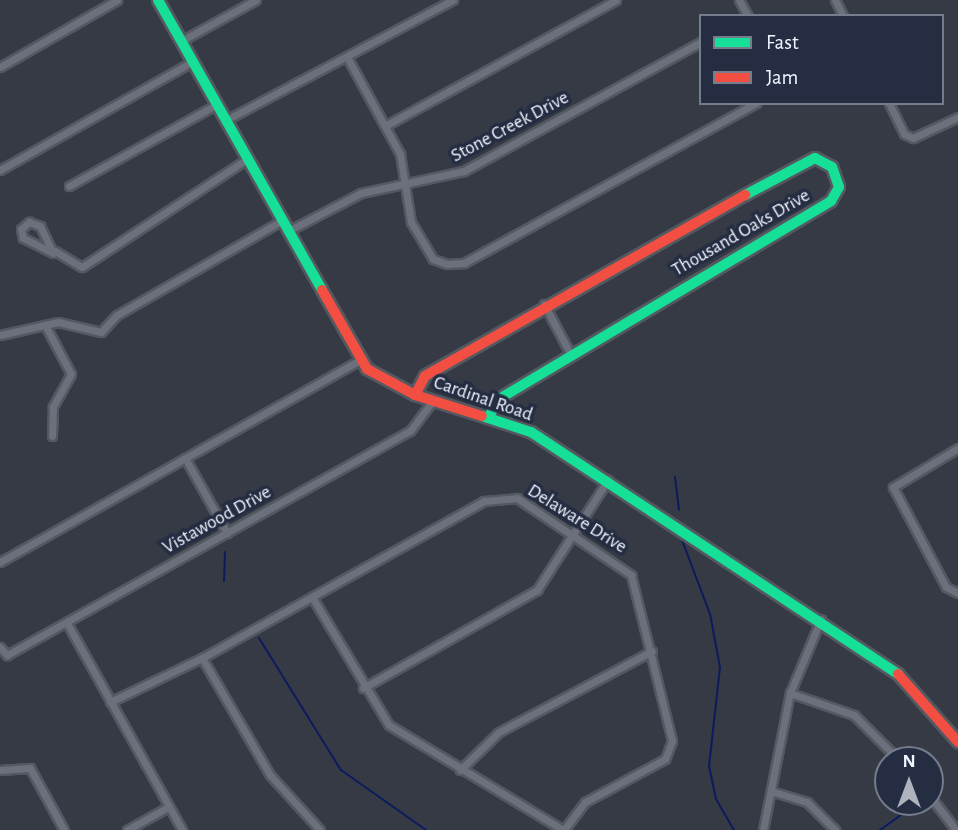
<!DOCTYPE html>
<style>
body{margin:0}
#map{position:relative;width:958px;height:830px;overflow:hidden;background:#353a45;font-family:"Alegreya Sans",sans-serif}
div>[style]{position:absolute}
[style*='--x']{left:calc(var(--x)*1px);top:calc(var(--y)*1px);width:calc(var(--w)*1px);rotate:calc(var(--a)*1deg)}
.stream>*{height:2px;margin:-1px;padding:0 1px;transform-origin:1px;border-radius:1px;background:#0d1b5e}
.roads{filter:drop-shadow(2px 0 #545961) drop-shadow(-2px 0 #545961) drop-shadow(0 2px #545961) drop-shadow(0 -2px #545961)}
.street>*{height:7px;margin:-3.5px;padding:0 3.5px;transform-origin:3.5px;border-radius:3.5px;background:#6b707c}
.fast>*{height:10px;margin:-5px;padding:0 5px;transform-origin:5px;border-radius:5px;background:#16e098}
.jam>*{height:10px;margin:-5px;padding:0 5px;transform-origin:5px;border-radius:5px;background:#f24e42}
span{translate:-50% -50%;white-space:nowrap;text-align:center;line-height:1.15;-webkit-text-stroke:7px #242d41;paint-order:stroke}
.street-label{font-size:19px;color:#eff4ff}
.legend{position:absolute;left:699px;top:14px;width:245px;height:91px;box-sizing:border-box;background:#242d41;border:2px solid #757d8d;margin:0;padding:9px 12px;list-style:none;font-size:21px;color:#eff4ff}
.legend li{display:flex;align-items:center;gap:14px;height:35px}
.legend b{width:35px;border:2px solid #757d8d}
.north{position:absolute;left:874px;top:746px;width:70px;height:70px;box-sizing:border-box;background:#242d41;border:2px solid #757d8d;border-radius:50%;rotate:0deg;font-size:19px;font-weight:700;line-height:28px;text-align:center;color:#eff4ff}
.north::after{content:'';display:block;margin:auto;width:24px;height:32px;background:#aeb3be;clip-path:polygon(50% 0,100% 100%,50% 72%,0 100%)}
</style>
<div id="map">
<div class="stream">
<i style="--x:675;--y:477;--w:33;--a:83"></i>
<i style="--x:682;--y:540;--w:79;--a:69.3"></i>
<i style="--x:710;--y:614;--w:54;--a:79.3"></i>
<i style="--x:720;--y:667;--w:100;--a:96.3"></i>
<i style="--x:709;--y:766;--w:34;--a:78"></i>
<i style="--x:716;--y:799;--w:36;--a:60"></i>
<i style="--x:224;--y:581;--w:29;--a:-88"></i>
<i style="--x:259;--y:638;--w:155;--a:58.2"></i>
<i style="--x:341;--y:770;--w:104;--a:35.2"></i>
<i style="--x:880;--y:830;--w:48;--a:-35.7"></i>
</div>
<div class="roads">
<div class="street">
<i style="--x:739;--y:0;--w:18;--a:61"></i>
<i style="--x:835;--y:0;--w:18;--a:63"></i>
<i style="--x:181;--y:41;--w:85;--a:-28.7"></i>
<i style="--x:347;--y:57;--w:111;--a:61.3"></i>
<i style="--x:400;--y:154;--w:69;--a:80.8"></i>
<i style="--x:411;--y:222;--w:43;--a:59.3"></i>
<i style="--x:433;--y:259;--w:15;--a:20"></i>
<i style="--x:447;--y:264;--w:17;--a:-3"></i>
<i style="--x:464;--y:263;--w:333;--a:-28.7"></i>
<i style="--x:0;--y:67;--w:135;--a:-29.8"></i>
<i style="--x:889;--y:103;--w:34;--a:64"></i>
<i style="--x:904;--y:134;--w:10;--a:24"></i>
<i style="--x:913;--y:138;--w:50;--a:-25"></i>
<i style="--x:226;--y:120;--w:257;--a:-27.9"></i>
<i style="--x:385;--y:126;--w:263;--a:-28.6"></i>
<i style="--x:0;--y:170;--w:220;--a:-29.4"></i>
<i style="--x:69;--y:186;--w:168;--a:-28.9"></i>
<i style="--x:29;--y:222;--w:12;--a:20"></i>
<i style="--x:40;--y:226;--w:30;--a:64"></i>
<i style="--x:53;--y:253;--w:34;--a:-153"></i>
<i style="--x:23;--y:238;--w:9;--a:-103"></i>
<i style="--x:21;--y:229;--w:11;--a:-41"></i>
<i style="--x:288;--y:231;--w:82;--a:-27.5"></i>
<i style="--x:361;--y:193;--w:105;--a:-12.1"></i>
<i style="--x:464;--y:171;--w:270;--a:-28.6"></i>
<i style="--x:55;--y:251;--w:31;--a:31"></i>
<i style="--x:82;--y:267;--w:197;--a:-33.2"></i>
<i style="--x:544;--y:304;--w:58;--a:62.1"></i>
<i style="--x:45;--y:325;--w:55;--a:62"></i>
<i style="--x:71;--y:374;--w:38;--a:119"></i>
<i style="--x:53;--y:407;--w:29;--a:92"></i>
<i style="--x:0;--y:335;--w:59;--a:-12.6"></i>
<i style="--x:58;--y:322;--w:44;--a:13.1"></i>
<i style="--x:101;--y:332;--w:23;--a:-47"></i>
<i style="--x:117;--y:315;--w:189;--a:-29.8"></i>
<i style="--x:958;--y:448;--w:76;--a:149"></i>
<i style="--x:893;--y:487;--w:113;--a:62.1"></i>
<i style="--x:946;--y:587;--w:13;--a:27"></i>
<i style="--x:185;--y:458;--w:86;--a:60.8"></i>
<i style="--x:0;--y:562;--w:413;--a:-29.3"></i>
<i style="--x:312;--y:597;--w:149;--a:59"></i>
<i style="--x:389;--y:725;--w:203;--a:31.1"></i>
<i style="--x:67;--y:623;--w:237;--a:60.9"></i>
<i style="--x:0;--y:647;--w:11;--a:49"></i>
<i style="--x:7;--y:655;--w:461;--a:-29.1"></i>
<i style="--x:410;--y:431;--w:39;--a:-53"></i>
<i style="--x:202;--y:658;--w:135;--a:59.8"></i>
<i style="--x:270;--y:775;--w:74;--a:47.7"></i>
<i style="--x:363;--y:688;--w:200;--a:-29.4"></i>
<i style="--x:537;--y:590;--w:131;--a:-57.2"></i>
<i style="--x:790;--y:693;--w:68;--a:19"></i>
<i style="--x:854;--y:715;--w:64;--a:45"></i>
<i style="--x:110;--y:702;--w:102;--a:-25.6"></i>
<i style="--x:202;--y:658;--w:323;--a:-29.1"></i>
<i style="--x:484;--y:501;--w:33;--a:-5"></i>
<i style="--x:517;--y:498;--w:138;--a:34"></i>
<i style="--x:631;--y:575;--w:171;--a:76.1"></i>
<i style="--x:672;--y:741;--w:19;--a:111"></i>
<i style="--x:665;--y:759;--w:91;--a:151.7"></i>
<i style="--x:585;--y:802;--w:35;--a:127"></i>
<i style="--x:0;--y:770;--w:30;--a:-4"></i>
<i style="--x:30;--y:768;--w:71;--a:61.3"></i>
<i style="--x:460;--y:770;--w:54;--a:-44.3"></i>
<i style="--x:499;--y:732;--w:173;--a:-27.9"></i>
<i style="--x:771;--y:791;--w:38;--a:17"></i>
<i style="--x:807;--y:802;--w:40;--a:45"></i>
<i style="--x:930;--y:796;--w:43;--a:52.6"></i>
<i style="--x:127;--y:830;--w:47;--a:-29.3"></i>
<i style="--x:763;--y:830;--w:140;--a:-78.9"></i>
<i style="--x:790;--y:693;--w:80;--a:-67.3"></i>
</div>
<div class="fast">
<i style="--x:158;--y:0;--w:333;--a:60.5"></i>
<i style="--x:482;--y:416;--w:52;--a:18.1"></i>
<i style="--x:531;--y:432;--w:440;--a:33.4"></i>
<i style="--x:488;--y:418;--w:22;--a:-60"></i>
<i style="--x:499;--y:399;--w:387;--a:-30.8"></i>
<i style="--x:831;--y:201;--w:16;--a:-60"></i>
<i style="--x:839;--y:187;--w:21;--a:-109"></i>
<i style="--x:832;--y:167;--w:19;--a:-152"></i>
<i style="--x:815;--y:158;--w:79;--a:152.1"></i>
</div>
<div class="jam">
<i style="--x:322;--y:290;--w:91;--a:60.3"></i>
<i style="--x:367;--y:369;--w:55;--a:28.4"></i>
<i style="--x:415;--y:395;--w:70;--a:17.4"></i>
<i style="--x:415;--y:395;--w:21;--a:-62"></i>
<i style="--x:425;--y:376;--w:368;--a:-29.5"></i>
<i style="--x:898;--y:674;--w:91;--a:48.6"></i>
</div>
</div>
<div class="street-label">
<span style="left:510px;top:127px;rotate:-28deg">Stone Creek Drive</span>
<span style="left:741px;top:233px;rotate:-30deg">Thousand Oaks Drive</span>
<span style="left:483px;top:399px;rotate:19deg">Cardinal Road</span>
<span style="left:577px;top:519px;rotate:32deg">Delaware Drive</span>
<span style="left:217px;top:520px;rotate:-29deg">Vistawood Drive</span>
</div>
<ul class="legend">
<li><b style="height:9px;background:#16e098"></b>Fast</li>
<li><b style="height:9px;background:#f24e42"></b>Jam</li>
</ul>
<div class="north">N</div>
</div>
